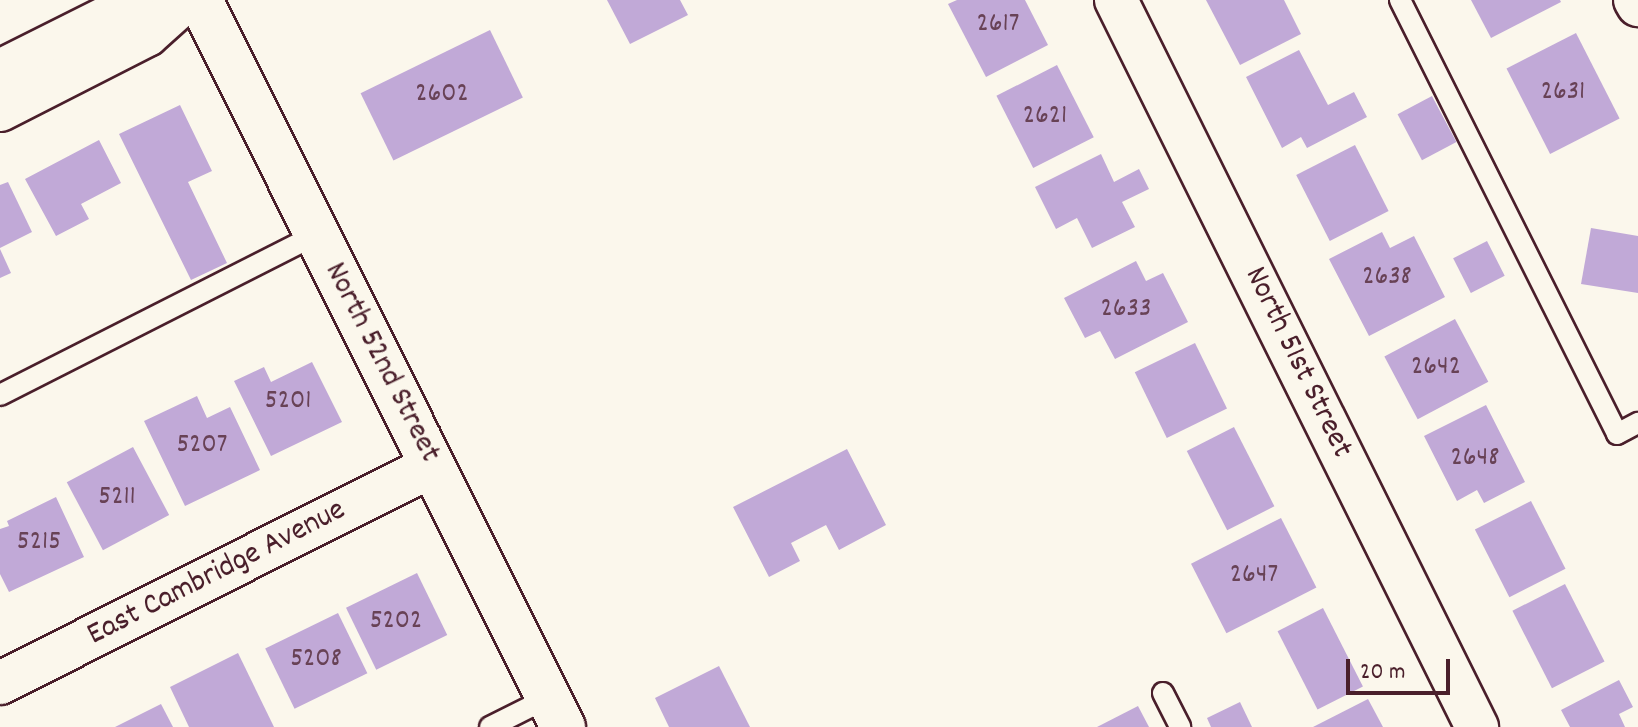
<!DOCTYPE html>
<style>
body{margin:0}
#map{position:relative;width:1638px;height:727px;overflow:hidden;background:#fbf7ec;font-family:Dekko,sans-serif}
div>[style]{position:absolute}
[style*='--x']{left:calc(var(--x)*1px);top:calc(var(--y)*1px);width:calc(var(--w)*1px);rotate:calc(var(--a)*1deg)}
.building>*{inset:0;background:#c1a9d7;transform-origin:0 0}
.roads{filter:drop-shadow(2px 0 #4a1f2b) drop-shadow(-2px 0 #4a1f2b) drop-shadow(0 2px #4a1f2b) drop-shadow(0 -2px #4a1f2b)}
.lane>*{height:20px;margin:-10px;padding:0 10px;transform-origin:10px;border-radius:10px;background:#fbf7ec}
.street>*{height:42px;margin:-21px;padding:0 21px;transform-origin:21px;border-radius:21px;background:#fbf7ec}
.secondary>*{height:44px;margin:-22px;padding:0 22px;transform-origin:22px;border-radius:22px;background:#fbf7ec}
span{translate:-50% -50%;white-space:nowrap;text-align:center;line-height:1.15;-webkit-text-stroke:6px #fbf7ec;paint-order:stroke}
.number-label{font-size:28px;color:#684256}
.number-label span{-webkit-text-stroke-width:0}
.street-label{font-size:32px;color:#4a1f2b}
.scale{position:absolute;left:1346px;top:659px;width:104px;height:36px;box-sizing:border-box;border:4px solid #4a1f2b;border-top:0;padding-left:10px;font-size:24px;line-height:28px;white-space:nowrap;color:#4a1f2b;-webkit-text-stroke:6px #fbf7ec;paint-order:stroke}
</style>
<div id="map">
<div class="building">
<i style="clip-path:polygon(607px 0,680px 0,688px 15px,630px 44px)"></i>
<i style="clip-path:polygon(957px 0,1025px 0,1048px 45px,986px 77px,948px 4px)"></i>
<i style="clip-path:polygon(1206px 0,1284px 0,1301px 34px,1240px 65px)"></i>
<i style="clip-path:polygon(1471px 0,1560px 0,1561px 2px,1491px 38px)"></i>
<i style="left:490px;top:30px;width:75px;height:144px;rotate:64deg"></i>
<i style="left:1576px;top:33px;width:96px;height:78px;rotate:63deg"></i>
<i style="clip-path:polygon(1299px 50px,1328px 105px,1354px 92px,1367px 117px,1307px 148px,1301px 137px,1282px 148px,1246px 77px)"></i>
<i style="left:1057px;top:65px;width:81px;height:68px;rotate:63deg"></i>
<i style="left:1432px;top:96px;width:52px;height:39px;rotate:62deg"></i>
<i style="clip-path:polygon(180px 105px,212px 171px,188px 182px,227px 263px,191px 280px,119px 134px)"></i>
<i style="clip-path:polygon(99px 140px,121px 183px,81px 204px,89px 219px,56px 236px,25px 179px)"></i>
<i style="left:1355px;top:145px;width:74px;height:66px;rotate:63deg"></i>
<i style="clip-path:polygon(1101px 154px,1114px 182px,1139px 169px,1149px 189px,1122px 202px,1135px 227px,1092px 248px,1077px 218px,1056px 229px,1035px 187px)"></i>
<i style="clip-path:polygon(8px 182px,32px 232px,0 248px,0 185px)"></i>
<i style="clip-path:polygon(1591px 228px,1638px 236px,1638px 293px,1581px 284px)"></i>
<i style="clip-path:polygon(1382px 232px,1390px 248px,1414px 236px,1445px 297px,1369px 336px,1329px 259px)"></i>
<i style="left:1487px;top:241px;width:39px;height:38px;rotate:63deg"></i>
<i style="clip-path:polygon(0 249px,11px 273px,0 278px)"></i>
<i style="clip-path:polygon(1136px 261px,1146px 281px,1163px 273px,1188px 322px,1115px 359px,1100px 331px,1085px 338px,1064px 298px)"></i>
<i style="left:1455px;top:319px;width:71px;height:80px;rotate:62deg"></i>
<i style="left:1195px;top:343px;width:73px;height:67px;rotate:64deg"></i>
<i style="clip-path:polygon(312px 362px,342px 422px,271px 456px,234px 381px,264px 367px,271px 382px)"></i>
<i style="clip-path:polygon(197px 396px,207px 418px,230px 407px,260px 470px,185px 506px,144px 421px)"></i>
<i style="clip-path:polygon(1486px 405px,1525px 482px,1484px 503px,1477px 490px,1457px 501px,1424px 436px)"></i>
<i style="left:1234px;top:427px;width:89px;height:53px;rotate:63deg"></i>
<i style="left:133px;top:447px;width:77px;height:75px;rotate:62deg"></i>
<i style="clip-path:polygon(847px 449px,886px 525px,839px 550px,826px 525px,791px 543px,800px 561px,769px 577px,733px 507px)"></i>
<i style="clip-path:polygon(56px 497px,84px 557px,9px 592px,0 574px,0 529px,9px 526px,7px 521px)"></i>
<i style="left:1531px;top:501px;width:76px;height:63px;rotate:63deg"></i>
<i style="left:1281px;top:518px;width:78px;height:101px;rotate:63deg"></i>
<i style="left:417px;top:573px;width:69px;height:79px;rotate:64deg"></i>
<i style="left:1565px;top:584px;width:87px;height:59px;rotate:63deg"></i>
<i style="left:1323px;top:608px;width:88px;height:51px;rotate:63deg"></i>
<i style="left:338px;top:613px;width:67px;height:81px;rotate:64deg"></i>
<i style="clip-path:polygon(238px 653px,274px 727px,189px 727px,170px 687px)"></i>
<i style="clip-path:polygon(719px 666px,750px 727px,669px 727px,655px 698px)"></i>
<i style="clip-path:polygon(1619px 680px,1633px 707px,1619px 714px,1625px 727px,1570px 727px,1561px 710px)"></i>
<i style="clip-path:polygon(1368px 699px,1383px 727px,1313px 727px)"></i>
<i style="clip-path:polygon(1240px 702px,1252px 727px,1211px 727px,1207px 718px)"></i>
<i style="clip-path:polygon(161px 704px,173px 727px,115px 727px)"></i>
<i style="clip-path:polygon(1138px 706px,1149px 727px,1097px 727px)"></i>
</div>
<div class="roads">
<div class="lane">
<i style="--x:1400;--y:0;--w:485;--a:63.4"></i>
<i style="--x:1617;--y:434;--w:24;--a:-28"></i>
<i style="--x:0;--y:395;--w:354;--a:-26.9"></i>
<i style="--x:1163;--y:693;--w:38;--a:63"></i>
<i style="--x:490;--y:727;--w:65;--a:-26.6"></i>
</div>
<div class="street">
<i style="--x:1116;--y:0;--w:812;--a:63.59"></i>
<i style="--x:1635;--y:0;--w:6;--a:59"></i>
<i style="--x:0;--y:71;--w:148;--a:-26.6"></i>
<i style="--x:132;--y:5;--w:25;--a:-12"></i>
<i style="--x:0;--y:110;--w:165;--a:-27"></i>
<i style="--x:147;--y:35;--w:52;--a:-41.9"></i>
<i style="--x:0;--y:683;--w:485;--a:-26.7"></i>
</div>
<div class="secondary">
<i style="--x:200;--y:0;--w:813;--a:63.47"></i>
</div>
</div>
<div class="number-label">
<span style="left:998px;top:25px">2617</span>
<span style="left:1563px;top:93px">2631</span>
<span style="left:442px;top:95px">2602</span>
<span style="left:1045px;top:117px">2621</span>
<span style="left:1387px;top:278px">2638</span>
<span style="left:1126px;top:310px">2633</span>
<span style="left:1436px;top:368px">2642</span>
<span style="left:288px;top:402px">5201</span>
<span style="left:202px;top:446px">5207</span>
<span style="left:1475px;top:459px">2648</span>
<span style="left:117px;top:498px">5211</span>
<span style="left:39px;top:543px">5215</span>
<span style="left:1254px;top:576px">2647</span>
<span style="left:396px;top:622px">5202</span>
<span style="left:316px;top:660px">5208</span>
</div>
<div class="street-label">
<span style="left:381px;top:363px;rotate:63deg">North 52nd Street</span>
<span style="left:1297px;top:363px;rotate:64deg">North 51st Street</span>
<span style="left:217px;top:574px;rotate:-27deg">East Cambridge Avenue</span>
</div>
<div class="scale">20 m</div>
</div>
